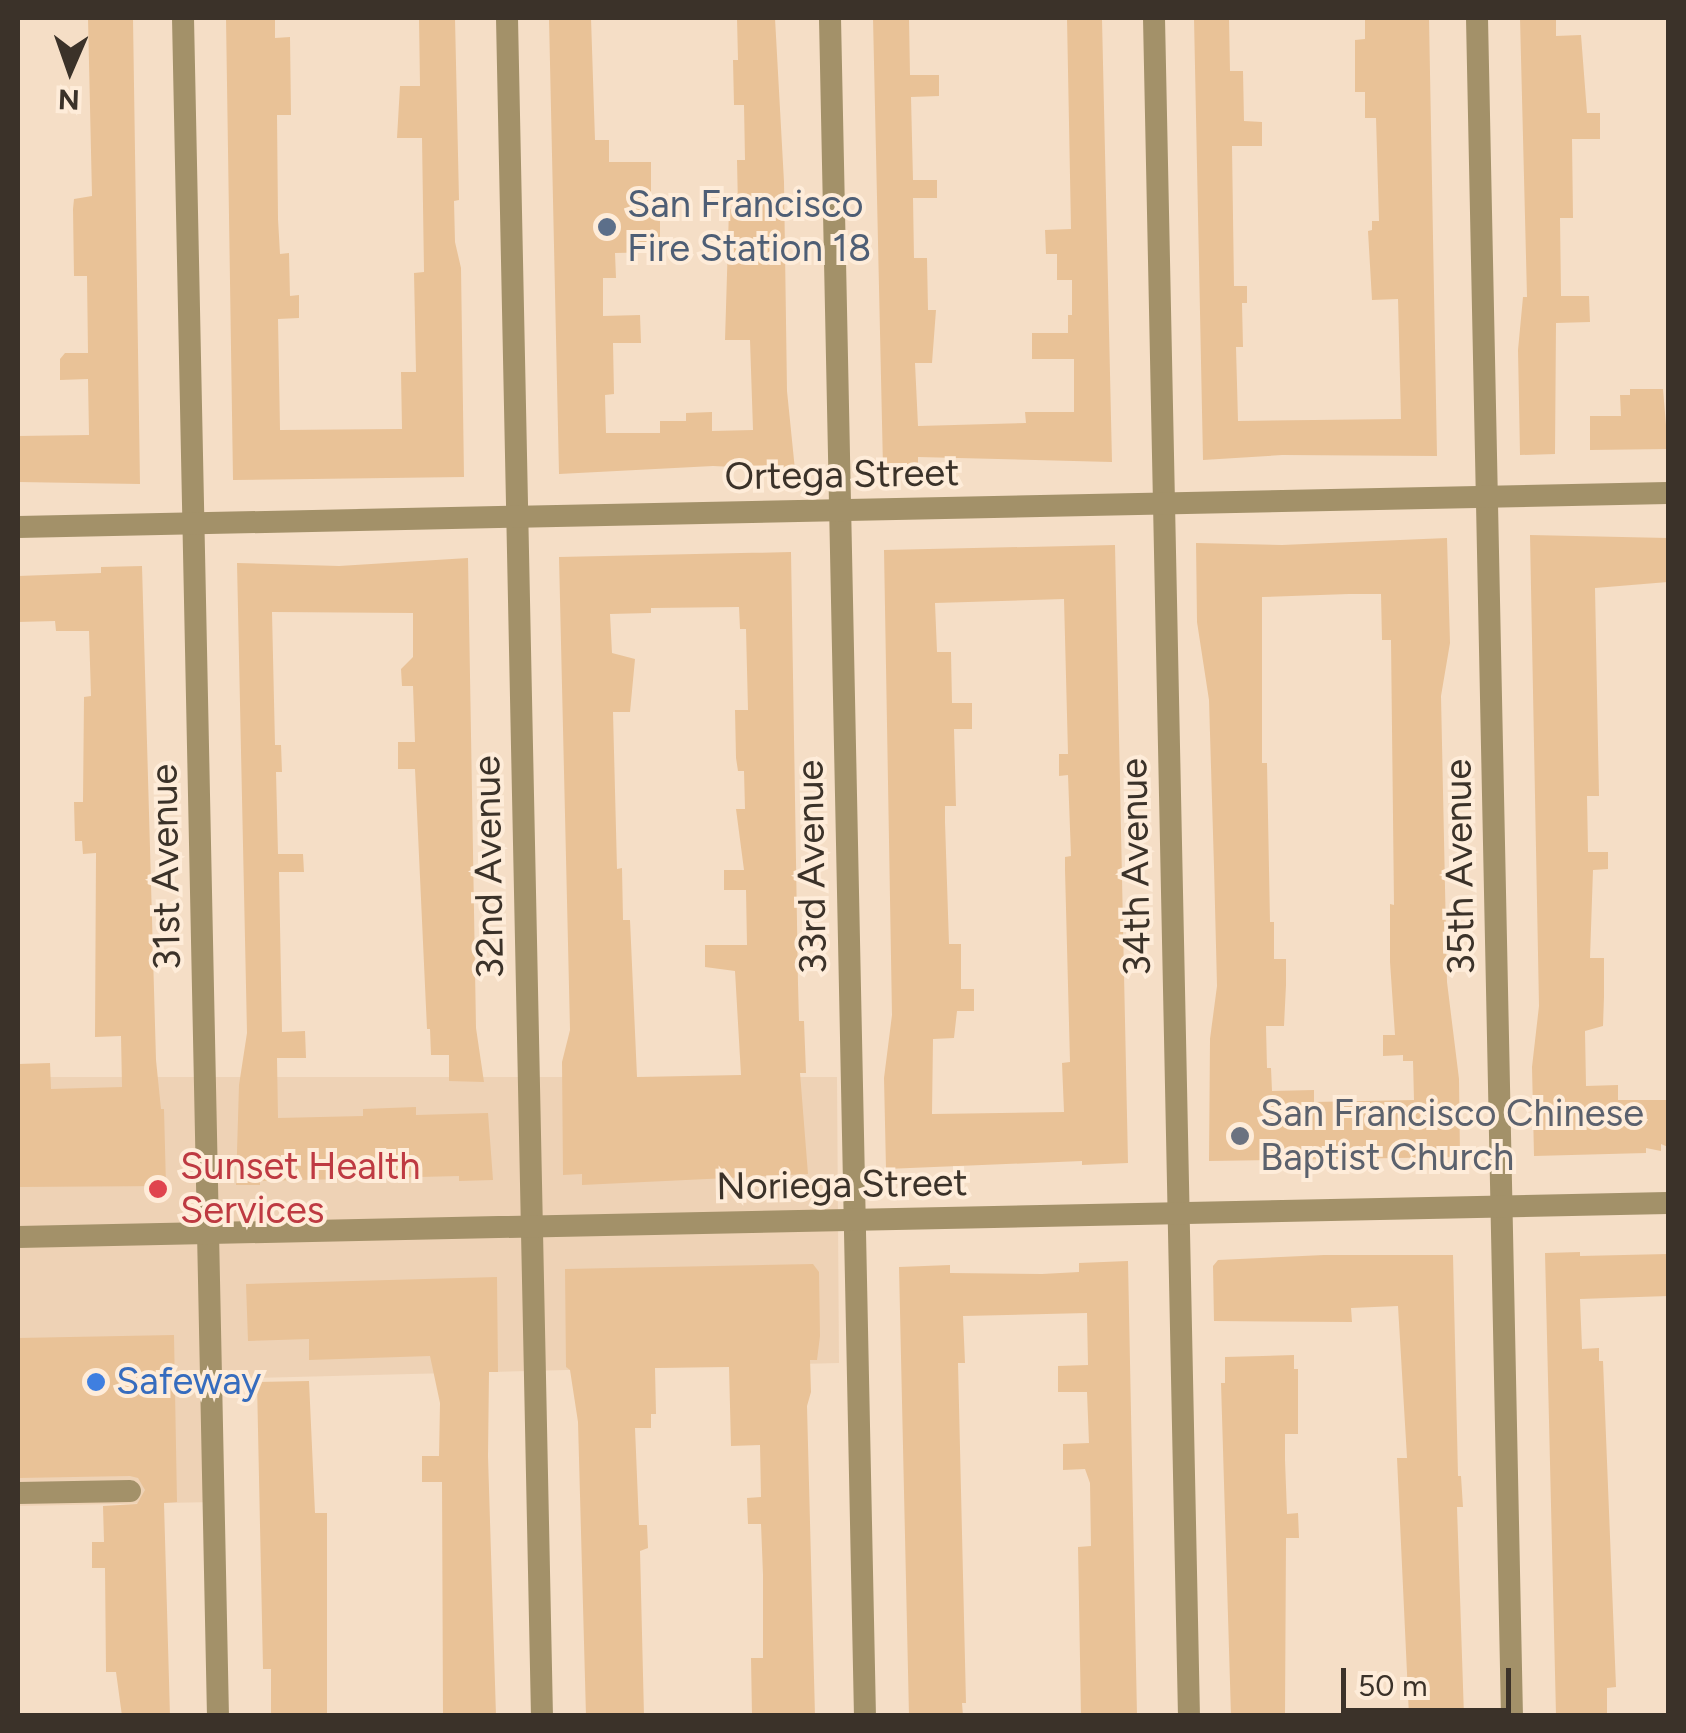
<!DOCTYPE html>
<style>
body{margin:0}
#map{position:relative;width:1686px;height:1733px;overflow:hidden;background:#f5dec6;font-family:Figtree,sans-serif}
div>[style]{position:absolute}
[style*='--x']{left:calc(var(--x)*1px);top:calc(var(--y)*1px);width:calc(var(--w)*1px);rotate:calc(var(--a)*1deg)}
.built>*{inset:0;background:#eed2b5}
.building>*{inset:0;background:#e9c297}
.minor>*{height:22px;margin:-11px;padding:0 11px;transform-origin:11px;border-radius:11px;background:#a39169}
.dots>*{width:28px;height:28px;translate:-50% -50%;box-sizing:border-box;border:5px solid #feecd9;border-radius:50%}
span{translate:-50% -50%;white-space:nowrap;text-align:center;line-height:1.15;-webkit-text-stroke:8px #feecd9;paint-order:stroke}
.service-label{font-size:38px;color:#4e5e75}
.left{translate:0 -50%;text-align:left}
.street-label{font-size:38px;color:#3b3229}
.worship-label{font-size:38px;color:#5b616d}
.health-label{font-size:38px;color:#be3a42}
.shop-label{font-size:38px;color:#366cbe}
.frame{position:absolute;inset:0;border:20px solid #3b3229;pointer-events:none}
.north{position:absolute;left:20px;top:20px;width:100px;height:100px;-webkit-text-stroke:8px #feecd9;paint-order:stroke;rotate:182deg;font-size:28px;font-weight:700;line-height:40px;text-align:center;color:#3b3229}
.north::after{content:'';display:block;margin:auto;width:35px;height:45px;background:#3b3229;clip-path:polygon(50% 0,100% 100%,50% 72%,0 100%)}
.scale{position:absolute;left:1341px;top:1668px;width:170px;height:45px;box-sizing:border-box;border:5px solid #3b3229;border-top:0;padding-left:12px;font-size:30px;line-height:35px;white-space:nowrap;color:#3b3229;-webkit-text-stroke:8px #feecd9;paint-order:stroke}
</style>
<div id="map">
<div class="built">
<i style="clip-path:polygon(18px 1077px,837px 1077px,839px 1363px,212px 1379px,214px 1502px,18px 1506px)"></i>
</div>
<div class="building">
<i style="clip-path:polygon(88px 18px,133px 18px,140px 484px,18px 482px,18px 436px,89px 435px,88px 379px,60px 380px,60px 359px,65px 353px,88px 353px,87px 276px,74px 276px,73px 209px,74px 199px,92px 196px)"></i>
<i style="clip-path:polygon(226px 18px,275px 18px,275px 38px,290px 37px,291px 115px,277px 115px,278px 219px,280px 254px,289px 253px,290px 296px,299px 295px,299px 318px,278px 319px,280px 430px,402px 429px,401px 372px,416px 372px,414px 273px,424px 272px,422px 138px,397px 138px,400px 86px,420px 86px,419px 18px,455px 18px,459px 200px,454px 201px,455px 242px,461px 268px,464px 477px,233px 480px)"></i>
<i style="clip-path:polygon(549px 18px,591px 18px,595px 140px,609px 140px,609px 162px,651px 162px,651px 216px,660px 216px,660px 252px,615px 253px,616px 278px,603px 278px,603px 316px,640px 315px,641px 343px,613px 343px,614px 394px,605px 395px,606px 433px,660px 433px,660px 421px,686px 421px,686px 413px,712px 412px,712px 431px,753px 430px,750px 340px,725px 340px,729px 209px,738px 208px,737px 160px,745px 160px,744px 105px,734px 105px,733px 60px,738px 60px,737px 18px,775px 18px,784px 182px,787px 391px,795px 470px,713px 466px,559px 474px)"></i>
<i style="clip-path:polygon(873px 18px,909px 18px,910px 75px,939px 75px,939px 96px,911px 97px,913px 180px,937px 180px,937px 198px,913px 198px,914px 258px,927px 258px,928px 310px,936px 310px,932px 363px,915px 363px,918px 426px,1026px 423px,1025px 412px,1074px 412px,1074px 359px,1032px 359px,1032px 333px,1068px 333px,1068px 315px,1072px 315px,1072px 280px,1057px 280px,1057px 254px,1046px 254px,1045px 230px,1071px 229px,1067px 18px,1102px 19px,1112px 462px,918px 457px,918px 466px,883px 467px)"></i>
<i style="clip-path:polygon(1194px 18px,1229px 18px,1230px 71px,1243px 71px,1244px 121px,1262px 122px,1262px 146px,1232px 146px,1234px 286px,1247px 286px,1247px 303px,1242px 303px,1243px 347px,1236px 347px,1238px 421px,1401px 419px,1398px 299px,1372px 300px,1368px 231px,1372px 230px,1372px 221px,1379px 221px,1376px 118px,1365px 118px,1365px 92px,1355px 92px,1355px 40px,1365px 39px,1365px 18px,1429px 18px,1437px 456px,1282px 455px,1203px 460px)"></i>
<i style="clip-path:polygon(1520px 18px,1556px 18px,1556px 36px,1581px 35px,1587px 113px,1600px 113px,1600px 139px,1572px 139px,1573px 218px,1560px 218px,1561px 296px,1589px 296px,1590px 322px,1556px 323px,1555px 454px,1520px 455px,1518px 350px,1523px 297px,1527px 297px)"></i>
<i style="clip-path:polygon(1630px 389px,1663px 389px,1668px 449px,1590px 450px,1590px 416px,1621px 416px,1620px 395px,1630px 395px)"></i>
<i style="clip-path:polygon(1530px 535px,1668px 538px,1668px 582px,1595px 588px,1599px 796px,1587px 796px,1588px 852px,1608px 852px,1608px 869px,1593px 870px,1590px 958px,1604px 958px,1604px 997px,1603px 1026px,1585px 1031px,1586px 1086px,1618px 1085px,1618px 1100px,1668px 1100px,1668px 1147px,1661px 1144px,1661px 1151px,1646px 1148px,1646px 1153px,1534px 1156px,1532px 1067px,1539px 1006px)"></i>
<i style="clip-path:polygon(evenodd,1447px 538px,1450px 643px,1441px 696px,1447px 982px,1459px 1079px,1460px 1157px,1209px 1161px,1210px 1039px,1217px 986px,1214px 867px,1209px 700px,1197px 622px,1196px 543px,1282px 545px,1447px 538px,1349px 594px,1381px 594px,1382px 640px,1391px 640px,1394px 905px,1390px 904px,1390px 962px,1395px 1035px,1383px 1035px,1383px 1056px,1403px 1055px,1403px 1061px,1413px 1061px,1414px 1100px,1314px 1102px,1314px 1090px,1272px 1091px,1271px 1068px,1267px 1068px,1266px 1026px,1284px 1026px,1286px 985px,1286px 959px,1274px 959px,1274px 922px,1270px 922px,1267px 763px,1262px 763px,1262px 597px,1349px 594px)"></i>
<i style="clip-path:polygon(evenodd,1115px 545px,1128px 1163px,1082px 1165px,1082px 1161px,886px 1169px,884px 1078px,892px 1015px,884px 550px,1115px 545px,1064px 599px,1068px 754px,1059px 754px,1059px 776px,1068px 775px,1071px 856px,1065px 857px,1065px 870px,1070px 1062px,1062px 1063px,1064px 1112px,932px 1114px,933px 1039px,954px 1038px,957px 1011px,974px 1011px,974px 989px,961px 989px,961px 944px,949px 944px,945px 822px,945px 806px,956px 806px,954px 729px,972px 729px,972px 703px,952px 703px,951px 652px,937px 652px,935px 603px,1064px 599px)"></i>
<i style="clip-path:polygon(evenodd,791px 552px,798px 984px,799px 1021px,804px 1021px,806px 1073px,800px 1073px,808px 1174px,582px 1185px,582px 1174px,563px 1175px,562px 1062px,570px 1030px,559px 557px,791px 552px,739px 607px,740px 629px,746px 629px,748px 710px,735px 710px,736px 758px,738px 771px,744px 771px,745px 809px,736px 809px,744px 870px,724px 870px,724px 890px,746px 890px,747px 945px,705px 945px,705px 967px,735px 971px,741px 1075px,637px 1077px,630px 920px,623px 920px,622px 868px,617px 869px,613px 712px,630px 712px,635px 659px,612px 653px,610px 614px,651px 613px,651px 608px,739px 607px)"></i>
<i style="clip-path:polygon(468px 558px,476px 1028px,484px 1082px,449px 1081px,449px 1055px,431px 1055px,430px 1029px,427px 1029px,415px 769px,398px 769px,398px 742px,415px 742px,413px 686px,402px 686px,401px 669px,413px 657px,413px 613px,272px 612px,275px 745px,281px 745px,282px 772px,276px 772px,278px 854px,303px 854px,304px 872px,279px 872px,282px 1032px,305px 1031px,306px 1058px,277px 1058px,278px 1118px,363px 1116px,363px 1109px,416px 1107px,416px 1115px,488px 1113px,493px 1180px,459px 1181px,459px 1176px,260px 1181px,260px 1185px,236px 1185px,239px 1085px,247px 1033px,237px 563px,339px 566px)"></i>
<i style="clip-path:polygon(142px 566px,156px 1060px,161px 1109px,164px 1109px,166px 1186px,18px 1187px,18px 1064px,50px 1063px,51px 1089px,122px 1087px,121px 1036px,95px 1037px,96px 853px,83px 854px,82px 841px,75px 841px,74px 802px,83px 802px,84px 697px,91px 696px,89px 631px,56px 631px,55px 621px,18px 622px,18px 576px,101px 573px,101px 567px)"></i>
<i style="clip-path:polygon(1580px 1252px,1580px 1256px,1668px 1254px,1668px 1296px,1580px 1299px,1582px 1349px,1599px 1348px,1599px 1361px,1603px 1361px,1616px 1687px,1607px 1688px,1607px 1716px,1556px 1715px,1545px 1253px)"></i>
<i style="clip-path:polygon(1324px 1255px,1453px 1255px,1458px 1476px,1461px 1476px,1463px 1507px,1457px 1507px,1464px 1716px,1409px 1716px,1397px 1458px,1407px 1458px,1398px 1306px,1351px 1308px,1352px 1322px,1214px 1321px,1213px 1266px,1218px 1260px)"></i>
<i style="clip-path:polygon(1128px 1261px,1137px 1716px,1081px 1716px,1078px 1547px,1091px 1546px,1090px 1483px,1085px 1469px,1063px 1470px,1063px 1444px,1089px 1443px,1087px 1392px,1058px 1392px,1058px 1366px,1088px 1365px,1087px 1313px,963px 1316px,965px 1363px,958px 1363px,966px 1703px,962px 1703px,963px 1716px,909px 1716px,899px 1267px,950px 1265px,950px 1273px,1042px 1274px,1079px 1272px,1079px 1263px)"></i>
<i style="clip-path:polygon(813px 1264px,819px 1272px,820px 1336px,817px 1360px,810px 1360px,811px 1392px,807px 1406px,815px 1716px,752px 1716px,751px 1658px,763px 1658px,763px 1575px,761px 1524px,748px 1524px,747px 1498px,761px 1497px,760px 1445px,731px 1446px,729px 1367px,655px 1368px,656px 1414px,651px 1414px,651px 1428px,635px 1428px,639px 1525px,647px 1525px,648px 1548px,640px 1551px,644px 1716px,586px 1716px,578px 1422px,570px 1370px,566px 1367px,565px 1269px)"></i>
<i style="clip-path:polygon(497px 1277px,498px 1372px,489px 1372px,488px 1456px,496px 1716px,443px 1716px,442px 1482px,422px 1482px,422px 1456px,439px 1456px,440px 1403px,430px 1356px,309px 1360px,309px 1339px,248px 1341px,246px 1284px)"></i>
<i style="clip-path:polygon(174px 1335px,177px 1502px,164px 1503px,170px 1716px,122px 1716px,116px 1672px,106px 1672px,105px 1568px,92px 1568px,92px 1542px,104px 1542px,103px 1506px,137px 1504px,145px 1490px,138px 1478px,130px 1476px,18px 1478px,18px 1338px)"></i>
<i style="clip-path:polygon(1294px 1355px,1294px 1369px,1298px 1369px,1298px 1434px,1285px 1434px,1285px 1460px,1287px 1514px,1298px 1513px,1299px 1538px,1286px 1538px,1285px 1716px,1231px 1716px,1221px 1383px,1225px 1383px,1225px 1357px)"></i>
<i style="clip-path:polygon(309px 1381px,315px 1513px,327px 1513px,327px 1716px,271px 1716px,271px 1669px,263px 1669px,257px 1382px)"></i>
</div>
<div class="minor">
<i style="--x:183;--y:18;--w:1698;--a:88.82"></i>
<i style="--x:507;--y:18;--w:1698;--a:88.82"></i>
<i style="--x:830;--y:18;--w:1698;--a:88.82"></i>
<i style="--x:1154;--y:18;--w:1698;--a:88.82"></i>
<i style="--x:1477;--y:18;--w:1698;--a:88.82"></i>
<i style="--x:18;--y:527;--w:1650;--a:-1.18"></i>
<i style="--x:18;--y:1237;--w:1650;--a:-1.18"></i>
<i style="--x:18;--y:1493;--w:112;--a:-1"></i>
</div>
<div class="dots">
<i style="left:607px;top:227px;background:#5c6f8a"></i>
<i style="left:1240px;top:1136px;background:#6b7280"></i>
<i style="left:158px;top:1189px;background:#e0444e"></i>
<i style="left:96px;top:1382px;background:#3f7fe0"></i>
</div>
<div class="service-label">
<span class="left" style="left:627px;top:227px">San Francisco<br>Fire Station 18</span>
</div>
<div class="street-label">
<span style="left:842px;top:475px;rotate:-1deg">Ortega Street</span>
<span style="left:166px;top:867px;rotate:-91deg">31st Avenue</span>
<span style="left:489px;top:867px;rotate:-91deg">32nd Avenue</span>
<span style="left:812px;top:867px;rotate:-91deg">33rd Avenue</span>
<span style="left:1136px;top:867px;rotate:-91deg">34th Avenue</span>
<span style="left:1460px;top:867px;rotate:-91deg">35th Avenue</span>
<span style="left:842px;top:1185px;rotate:-1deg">Noriega Street</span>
</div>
<div class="worship-label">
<span class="left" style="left:1260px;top:1136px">San Francisco Chinese<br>Baptist Church</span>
</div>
<div class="health-label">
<span class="left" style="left:180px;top:1189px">Sunset Health<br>Services</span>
</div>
<div class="shop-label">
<span class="left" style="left:116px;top:1382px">Safeway</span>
</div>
<div class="frame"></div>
<div class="north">N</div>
<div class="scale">50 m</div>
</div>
